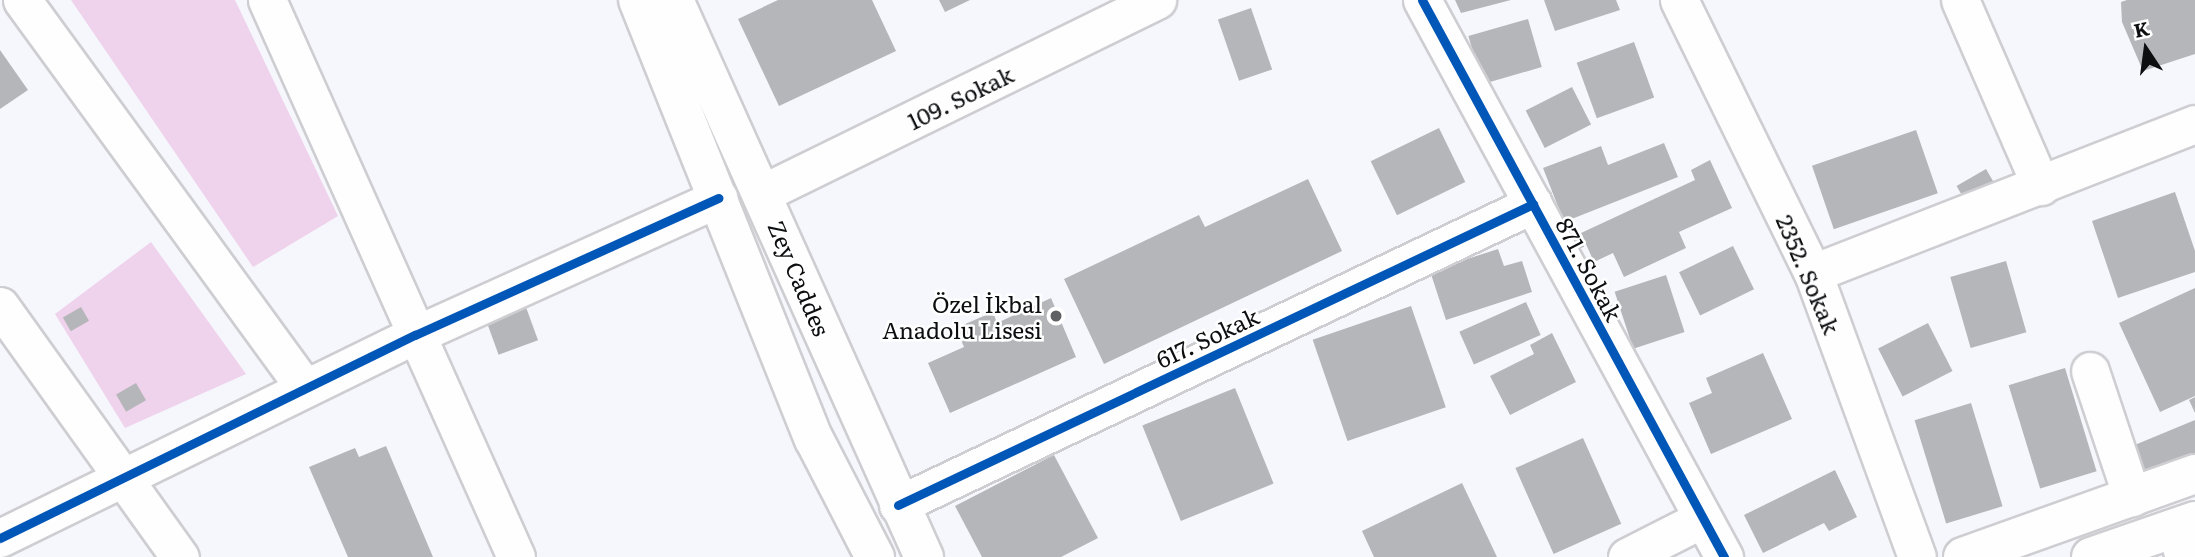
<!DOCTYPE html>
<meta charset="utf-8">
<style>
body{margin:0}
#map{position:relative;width:2195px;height:557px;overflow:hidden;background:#f6f7fc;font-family:Literata,serif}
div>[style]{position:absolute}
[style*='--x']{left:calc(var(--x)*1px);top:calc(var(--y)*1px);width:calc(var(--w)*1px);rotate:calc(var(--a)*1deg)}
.green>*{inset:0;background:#efd2ec}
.building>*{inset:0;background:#b5b6b9;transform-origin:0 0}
.roads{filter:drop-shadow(2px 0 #ceced2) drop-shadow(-2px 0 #ceced2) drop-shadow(0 2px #ceced2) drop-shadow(0 -2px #ceced2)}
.minor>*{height:37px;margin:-18.5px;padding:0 18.5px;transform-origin:18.5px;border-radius:18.5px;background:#fefeff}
.secondary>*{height:38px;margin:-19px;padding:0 19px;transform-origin:19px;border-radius:19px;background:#fefeff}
.cycleway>*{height:9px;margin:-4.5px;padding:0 4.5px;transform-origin:4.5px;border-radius:4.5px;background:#0057b8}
.dots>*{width:19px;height:19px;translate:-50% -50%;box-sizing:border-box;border:4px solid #fff;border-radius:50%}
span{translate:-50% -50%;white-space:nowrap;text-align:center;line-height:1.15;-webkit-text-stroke:5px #fff;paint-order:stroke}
.street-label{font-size:23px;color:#0d0e10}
.poi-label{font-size:23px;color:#0d0e10}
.right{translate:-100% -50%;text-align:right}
.north{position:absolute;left:2111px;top:14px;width:70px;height:70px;-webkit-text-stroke:5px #fff;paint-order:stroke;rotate:347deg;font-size:19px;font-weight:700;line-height:28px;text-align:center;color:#0d0e10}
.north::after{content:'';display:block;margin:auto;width:24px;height:32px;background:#0d0e10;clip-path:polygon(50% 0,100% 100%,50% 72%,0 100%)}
</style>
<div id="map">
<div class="green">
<i style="clip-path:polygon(71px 0,235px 0,338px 216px,253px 267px)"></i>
<i style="clip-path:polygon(151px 242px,246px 374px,125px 428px,55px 314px)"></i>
</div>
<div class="building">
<i style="clip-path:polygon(778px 0,872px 0,896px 51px,779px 106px,738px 19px)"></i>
<i style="clip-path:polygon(939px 0,970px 0,945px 12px)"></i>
<i style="clip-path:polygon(1455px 0,1511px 0,1461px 13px)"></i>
<i style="clip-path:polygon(1544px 0,1616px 0,1620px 10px,1555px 31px)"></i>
<i style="clip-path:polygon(2127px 0,2195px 0,2195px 54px,2143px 71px,2122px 22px,2121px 2px)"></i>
<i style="left:1251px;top:8px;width:65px;height:35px;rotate:71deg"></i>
<i style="left:1528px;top:19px;width:50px;height:62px;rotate:74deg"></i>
<i style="left:1634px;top:42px;width:59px;height:61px;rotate:70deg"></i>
<i style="clip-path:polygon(0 50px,28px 90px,0 109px)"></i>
<i style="left:1572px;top:87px;width:42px;height:52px;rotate:63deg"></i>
<i style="left:1439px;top:128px;width:60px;height:76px;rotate:64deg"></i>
<i style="left:1916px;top:130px;width:67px;height:110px;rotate:71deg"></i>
<i style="clip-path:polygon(1664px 143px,1678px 177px,1564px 222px,1543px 168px,1601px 146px,1608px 165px)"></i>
<i style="clip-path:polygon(1710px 160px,1732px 208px,1679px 232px,1686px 248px,1624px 277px,1613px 253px,1594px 262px,1581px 233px,1695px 180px,1691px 170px)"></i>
<i style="left:1986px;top:169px;width:16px;height:34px;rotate:60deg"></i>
<i style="clip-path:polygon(1308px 179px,1342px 251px,1104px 364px,1064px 279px,1199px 215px,1205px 227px)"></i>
<i style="clip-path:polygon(2175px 192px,2195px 251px,2195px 272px,2118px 298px,2092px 221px)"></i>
<i style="left:1578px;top:231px;width:17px;height:21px;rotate:69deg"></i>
<i style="left:1733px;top:246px;width:48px;height:60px;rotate:64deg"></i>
<i style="clip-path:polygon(1498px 249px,1504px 266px,1522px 261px,1532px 292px,1446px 320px,1430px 271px)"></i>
<i style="left:2006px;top:261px;width:74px;height:58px;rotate:74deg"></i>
<i style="left:1666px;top:275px;width:60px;height:54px;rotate:72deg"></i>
<i style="clip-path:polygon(2195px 288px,2195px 396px,2160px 412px,2119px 323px)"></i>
<i style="clip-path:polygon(1051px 298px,1076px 357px,950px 413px,928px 363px,964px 347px,956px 328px,993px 312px,997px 323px)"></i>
<i style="left:523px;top:299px;width:44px;height:42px;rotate:70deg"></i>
<i style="left:1526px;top:302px;width:36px;height:73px;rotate:66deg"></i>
<i style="left:1411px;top:306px;width:107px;height:104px;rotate:71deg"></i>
<i style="left:81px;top:307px;width:16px;height:21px;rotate:60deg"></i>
<i style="left:1928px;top:323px;width:54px;height:56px;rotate:63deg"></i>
<i style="clip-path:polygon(1552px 333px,1576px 382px,1510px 415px,1490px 376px,1534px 354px,1530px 345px)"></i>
<i style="clip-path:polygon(1763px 353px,1792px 419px,1711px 454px,1689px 403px,1712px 393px,1706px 378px)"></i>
<i style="left:2065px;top:368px;width:108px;height:59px;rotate:73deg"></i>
<i style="left:136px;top:383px;width:20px;height:23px;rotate:60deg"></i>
<i style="left:1235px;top:388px;width:103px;height:100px;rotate:68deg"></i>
<i style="clip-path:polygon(2195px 397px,2195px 413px,2189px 400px)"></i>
<i style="left:1971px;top:403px;width:108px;height:59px;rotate:73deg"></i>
<i style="clip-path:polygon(2195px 420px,2195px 458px,2138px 481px,2125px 449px)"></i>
<i style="left:1583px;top:438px;width:94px;height:74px;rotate:66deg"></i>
<i style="clip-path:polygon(386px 446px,433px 557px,348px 557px,309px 467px,355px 448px,359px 457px)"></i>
<i style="clip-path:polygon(1054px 455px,1098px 538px,1061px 557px,982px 557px,955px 506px)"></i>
<i style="clip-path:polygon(1835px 470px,1857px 517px,1829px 531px,1824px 523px,1763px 553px,1744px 515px)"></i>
<i style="clip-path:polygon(1462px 483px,1497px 557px,1374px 557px,1362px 531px)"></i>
</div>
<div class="roads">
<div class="minor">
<i style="--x:22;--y:0;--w:479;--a:53.9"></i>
<i style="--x:267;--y:0;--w:610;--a:65.91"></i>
<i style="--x:1422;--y:0;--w:634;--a:61.53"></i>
<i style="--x:1679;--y:0;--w:304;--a:63.9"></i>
<i style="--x:1813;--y:273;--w:302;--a:69.9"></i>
<i style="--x:1960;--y:0;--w:203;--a:66.5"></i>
<i style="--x:763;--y:193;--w:439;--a:-26.1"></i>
<i style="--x:1813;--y:273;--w:410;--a:-21.3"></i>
<i style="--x:0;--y:306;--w:309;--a:54.4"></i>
<i style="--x:2090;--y:371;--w:133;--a:71.6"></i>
<i style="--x:898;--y:505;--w:703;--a:-25.36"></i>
<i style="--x:2176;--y:528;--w:30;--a:75"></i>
<i style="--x:0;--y:538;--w:462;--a:-26.1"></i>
<i style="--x:415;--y:335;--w:333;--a:-24.3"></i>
<i style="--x:1627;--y:557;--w:84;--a:-26.9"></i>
</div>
<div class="secondary">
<i style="--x:638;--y:0;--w:473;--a:68.2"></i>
<i style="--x:814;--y:439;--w:133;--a:62.7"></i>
<i style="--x:674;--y:0;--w:611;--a:65.83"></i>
<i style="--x:1963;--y:557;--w:246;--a:-19.7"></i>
<i style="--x:2091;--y:557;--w:110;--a:-19.1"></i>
</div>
</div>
<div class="cycleway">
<i style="--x:1422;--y:0;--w:634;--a:61.53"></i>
<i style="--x:898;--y:505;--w:703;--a:-25.36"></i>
<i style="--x:0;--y:538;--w:462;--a:-26.1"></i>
<i style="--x:415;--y:335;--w:333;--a:-24.3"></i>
</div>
<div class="dots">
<i style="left:1056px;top:316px;background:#5f6063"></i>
</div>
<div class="street-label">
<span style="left:960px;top:97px;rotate:-26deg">109. Sokak</span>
<span style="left:1590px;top:269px;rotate:62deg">871. Sokak</span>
<span style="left:1809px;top:274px;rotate:67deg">2352. Sokak</span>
<span style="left:800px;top:278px;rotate:67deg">Zey Caddes</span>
<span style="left:1207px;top:337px;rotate:-25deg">617. Sokak</span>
</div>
<div class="poi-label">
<span class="right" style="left:1042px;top:316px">Özel İkbal<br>Anadolu Lisesi</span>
</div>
<div class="north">K</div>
</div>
